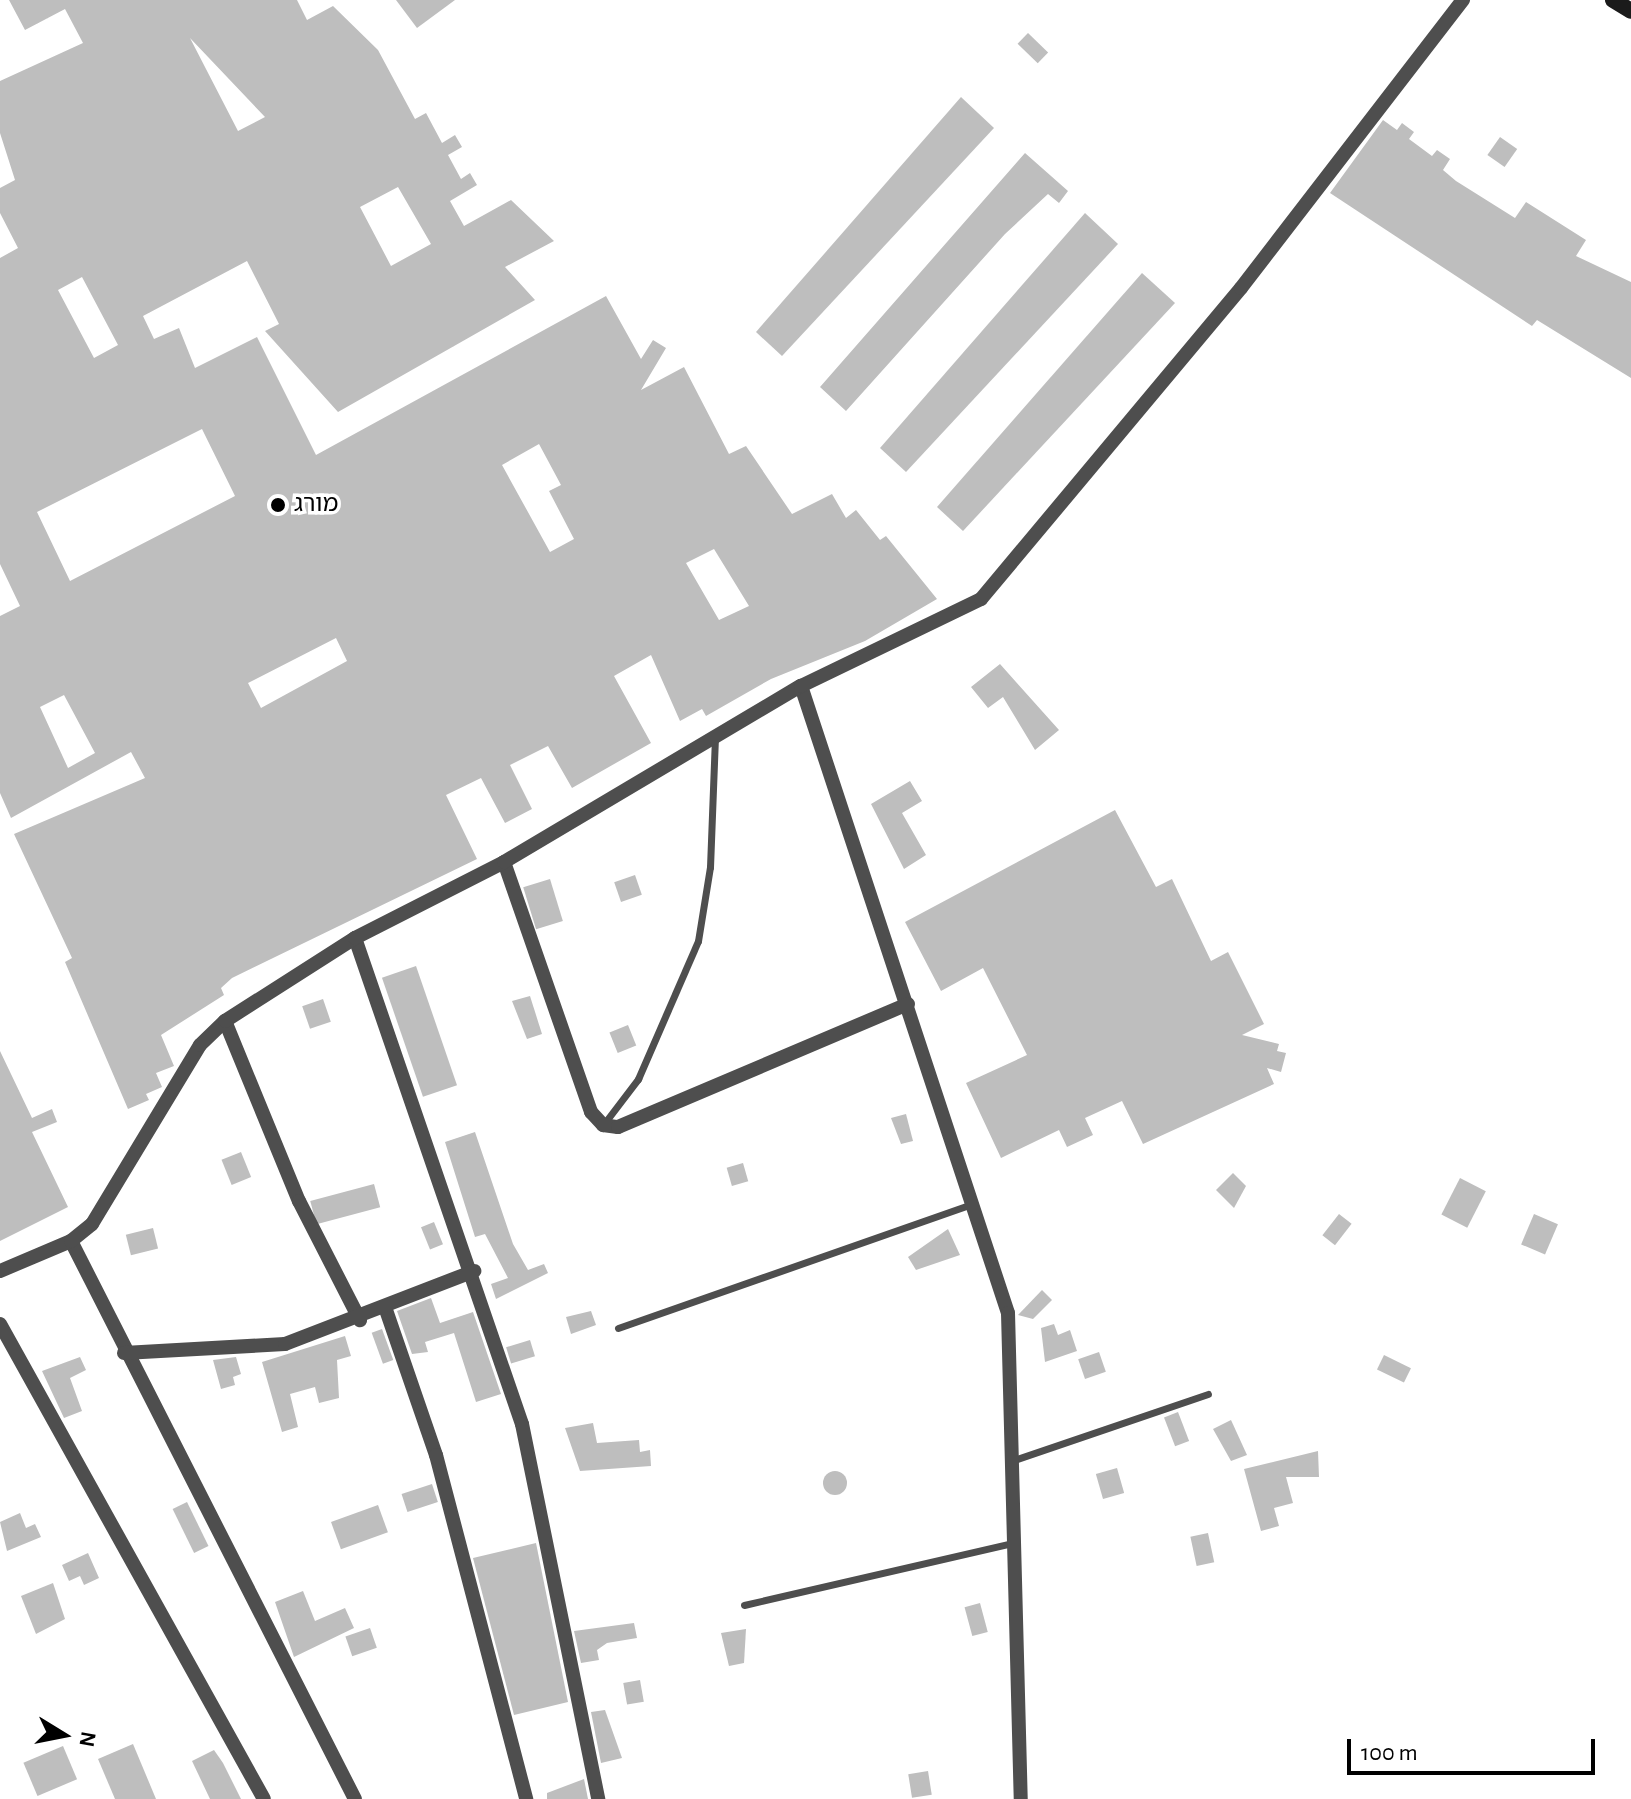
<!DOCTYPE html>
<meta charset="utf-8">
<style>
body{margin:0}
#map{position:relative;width:1631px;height:1799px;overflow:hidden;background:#fff;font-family:"Alegreya Sans","Noto Sans Hebrew",sans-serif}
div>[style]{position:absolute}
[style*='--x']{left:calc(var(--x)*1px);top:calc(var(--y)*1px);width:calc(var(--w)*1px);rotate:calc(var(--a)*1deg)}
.building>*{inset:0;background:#bebebe;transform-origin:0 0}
.round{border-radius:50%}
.lane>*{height:7px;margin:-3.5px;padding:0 3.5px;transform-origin:3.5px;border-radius:3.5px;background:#4e4e4e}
.street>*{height:14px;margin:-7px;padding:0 7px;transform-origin:7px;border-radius:7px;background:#4e4e4e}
.secondary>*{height:16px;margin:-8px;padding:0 8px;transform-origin:8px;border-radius:8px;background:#1b1b1b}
.dots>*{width:22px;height:22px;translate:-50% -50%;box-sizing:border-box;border:4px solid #fff;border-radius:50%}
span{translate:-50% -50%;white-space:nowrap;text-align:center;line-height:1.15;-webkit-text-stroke:7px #fff;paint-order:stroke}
.poi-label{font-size:24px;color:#000}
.left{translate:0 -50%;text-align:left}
.north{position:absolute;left:24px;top:1695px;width:80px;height:80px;-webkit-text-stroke:6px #fff;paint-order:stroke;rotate:100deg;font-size:22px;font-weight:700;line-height:32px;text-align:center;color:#000}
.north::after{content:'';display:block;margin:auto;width:28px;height:36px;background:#000;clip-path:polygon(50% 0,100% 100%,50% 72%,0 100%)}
.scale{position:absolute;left:1347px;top:1739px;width:248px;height:36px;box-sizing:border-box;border:4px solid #000;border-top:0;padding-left:10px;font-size:24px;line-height:28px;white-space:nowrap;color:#000;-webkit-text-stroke:6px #fff;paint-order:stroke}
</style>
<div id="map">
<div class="building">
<i style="clip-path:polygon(evenodd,9px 0,297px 0,307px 20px,333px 6px,378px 50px,415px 119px,426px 113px,442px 143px,455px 135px,462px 147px,448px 155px,461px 179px,470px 173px,477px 185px,450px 201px,464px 226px,511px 200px,554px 241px,505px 267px,535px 300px,338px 412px,265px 331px,279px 324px,247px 261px,143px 316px,154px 339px,179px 328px,195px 368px,257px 337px,316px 455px,606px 296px,641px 359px,653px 340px,666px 348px,641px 390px,684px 367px,729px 454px,746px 446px,792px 514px,832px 494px,846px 518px,856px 510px,880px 540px,886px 536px,937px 599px,865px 641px,771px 679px,706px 716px,702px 709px,680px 721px,651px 655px,614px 676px,651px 743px,572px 788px,548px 746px,510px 765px,532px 809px,505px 823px,481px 778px,446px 795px,477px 859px,232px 978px,221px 988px,224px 995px,161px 1035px,174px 1066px,156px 1073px,162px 1087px,146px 1094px,149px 1100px,128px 1109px,65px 962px,72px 958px,14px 834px,145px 778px,131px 752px,11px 818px,0 793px,0 616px,20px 606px,0 564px,0 258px,18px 248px,0 213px,0 188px,15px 180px,0 133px,0 81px,83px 43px,65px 9px,25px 30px,9px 0,190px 38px,265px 117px,238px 131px,190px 38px,9px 0,398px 187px,431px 244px,391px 266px,360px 207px,398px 187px,9px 0,82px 277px,118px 345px,94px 358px,58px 290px,82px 277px,9px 0,202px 429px,235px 496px,70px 581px,37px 512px,202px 429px,9px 0,539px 444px,561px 485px,549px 491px,574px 539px,550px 552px,502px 465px,539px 444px,9px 0,714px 549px,749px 606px,719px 620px,686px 563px,714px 549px,9px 0,336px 638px,347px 661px,261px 708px,248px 683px,336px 638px,9px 0,64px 695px,95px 753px,68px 768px,40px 707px,64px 695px)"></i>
<i style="clip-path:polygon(396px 0,455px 0,417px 28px)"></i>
<i style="left:1028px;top:33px;width:28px;height:15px;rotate:44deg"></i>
<i style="clip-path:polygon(961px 97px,994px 128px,782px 356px,756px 332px)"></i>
<i style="clip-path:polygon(1383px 120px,1397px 130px,1402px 123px,1414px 132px,1409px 139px,1432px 156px,1437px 150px,1450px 159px,1443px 170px,1456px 181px,1515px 218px,1526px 202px,1586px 240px,1576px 256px,1631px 282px,1631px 378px,1537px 320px,1532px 326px,1330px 193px)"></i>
<i style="left:1500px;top:137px;width:21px;height:22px;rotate:35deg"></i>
<i style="clip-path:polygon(1025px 153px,1068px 191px,1059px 203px,1048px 194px,1005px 234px,846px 411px,820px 387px)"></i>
<i style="clip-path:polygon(1085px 213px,1118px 244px,906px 472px,880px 448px)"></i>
<i style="clip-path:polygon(1142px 273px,1175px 303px,963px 531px,937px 507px)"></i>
<i style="clip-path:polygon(1000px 664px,1059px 730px,1035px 750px,1003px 697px,988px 708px,971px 687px)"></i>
<i style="clip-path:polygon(910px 781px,922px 801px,902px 813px,926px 855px,904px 869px,871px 804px)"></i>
<i style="clip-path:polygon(1115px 810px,1156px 887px,1172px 879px,1211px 961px,1228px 952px,1264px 1024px,1242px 1035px,1279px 1044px,1277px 1051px,1286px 1053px,1281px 1072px,1267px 1068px,1274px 1084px,1143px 1144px,1122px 1101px,1085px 1118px,1093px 1135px,1067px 1147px,1059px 1130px,1001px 1158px,966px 1083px,1027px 1055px,983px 968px,941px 991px,905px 922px)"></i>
<i style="left:635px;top:875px;width:21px;height:22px;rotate:71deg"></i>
<i style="left:550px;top:879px;width:44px;height:28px;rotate:73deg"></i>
<i style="left:416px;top:966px;width:126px;height:36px;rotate:71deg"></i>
<i style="clip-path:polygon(530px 996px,542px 1034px,527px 1039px,512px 1001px)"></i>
<i style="left:323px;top:999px;width:24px;height:22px;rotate:71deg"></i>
<i style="left:628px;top:1025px;width:22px;height:20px;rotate:68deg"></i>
<i style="clip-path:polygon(0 1051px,32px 1118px,52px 1109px,57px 1122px,32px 1132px,68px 1207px,0 1241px)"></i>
<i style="clip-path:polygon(906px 1114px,913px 1141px,901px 1144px,891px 1118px)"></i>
<i style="clip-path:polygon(475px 1132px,513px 1244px,528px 1270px,544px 1264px,548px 1273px,496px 1299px,491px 1284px,508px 1278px,485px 1234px,475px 1237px,445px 1142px)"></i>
<i style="left:241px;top:1152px;width:27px;height:21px;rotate:68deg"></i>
<i style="left:743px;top:1163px;width:19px;height:17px;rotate:74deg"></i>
<i style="clip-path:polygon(1233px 1173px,1246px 1186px,1234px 1208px,1216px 1190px)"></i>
<i style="left:1460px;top:1178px;width:29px;height:41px;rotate:27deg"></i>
<i style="left:374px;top:1184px;width:24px;height:66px;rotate:75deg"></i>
<i style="left:1339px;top:1214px;width:16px;height:27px;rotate:38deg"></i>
<i style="left:1534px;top:1214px;width:26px;height:33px;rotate:23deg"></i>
<i style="left:434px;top:1222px;width:24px;height:14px;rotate:68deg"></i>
<i style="left:153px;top:1228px;width:21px;height:28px;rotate:76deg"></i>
<i style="clip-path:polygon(948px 1229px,960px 1255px,916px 1270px,908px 1257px)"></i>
<i style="clip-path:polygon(1042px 1290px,1052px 1300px,1033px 1319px,1018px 1315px)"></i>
<i style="clip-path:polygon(431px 1298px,440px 1323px,473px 1312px,501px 1394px,476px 1402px,454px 1333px,425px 1342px,428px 1352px,412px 1354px,397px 1311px)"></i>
<i style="clip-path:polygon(591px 1311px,596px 1325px,571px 1334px,566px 1317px)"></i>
<i style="clip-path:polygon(1054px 1324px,1058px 1335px,1070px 1330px,1077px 1351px,1045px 1362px,1041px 1328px)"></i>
<i style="left:382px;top:1329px;width:33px;height:11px;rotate:70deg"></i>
<i style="clip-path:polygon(345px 1336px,351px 1356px,337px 1360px,339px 1398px,319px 1403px,315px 1387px,290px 1394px,298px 1427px,282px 1432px,262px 1362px)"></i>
<i style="left:530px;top:1340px;width:17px;height:25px;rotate:73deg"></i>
<i style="left:1099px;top:1352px;width:21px;height:22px;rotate:71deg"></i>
<i style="left:1384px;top:1355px;width:30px;height:16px;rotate:26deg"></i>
<i style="clip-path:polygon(80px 1357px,86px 1370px,70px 1378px,82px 1411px,64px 1418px,42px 1371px)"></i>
<i style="clip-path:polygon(236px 1357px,241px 1374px,233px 1377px,235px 1385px,221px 1389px,213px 1360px)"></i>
<i style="left:1178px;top:1412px;width:31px;height:15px;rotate:69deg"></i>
<i style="clip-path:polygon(1231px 1420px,1247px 1455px,1231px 1461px,1213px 1429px)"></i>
<i style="clip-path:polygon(593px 1423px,597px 1443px,639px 1440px,640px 1452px,650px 1450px,651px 1466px,580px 1471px,565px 1428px)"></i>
<i style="clip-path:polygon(1318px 1451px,1319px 1477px,1286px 1477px,1293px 1503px,1274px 1508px,1279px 1526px,1261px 1531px,1244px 1469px)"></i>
<i style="left:1117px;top:1468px;width:26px;height:22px;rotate:74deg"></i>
<i class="round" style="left:823px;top:1471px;width:24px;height:24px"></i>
<i style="left:432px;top:1484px;width:19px;height:32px;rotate:72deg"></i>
<i style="left:187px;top:1502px;width:49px;height:16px;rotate:64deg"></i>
<i style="left:378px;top:1505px;width:29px;height:50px;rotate:70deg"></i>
<i style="clip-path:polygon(20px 1513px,26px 1528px,35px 1524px,41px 1537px,7px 1551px,0 1522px)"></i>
<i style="left:1208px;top:1533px;width:30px;height:18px;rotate:78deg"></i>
<i style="clip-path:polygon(536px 1543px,568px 1702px,514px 1715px,473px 1558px)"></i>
<i style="clip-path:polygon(88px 1553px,99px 1578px,84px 1585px,80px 1576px,69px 1581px,62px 1565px)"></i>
<i style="clip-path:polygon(53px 1583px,65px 1619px,36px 1634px,21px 1596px)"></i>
<i style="clip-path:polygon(303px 1591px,315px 1621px,345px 1608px,354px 1628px,294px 1657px,275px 1602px)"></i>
<i style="left:980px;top:1603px;width:30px;height:16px;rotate:75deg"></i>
<i style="clip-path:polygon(634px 1623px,637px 1638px,607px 1643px,597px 1650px,599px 1660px,581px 1663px,574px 1631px)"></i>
<i style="left:370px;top:1628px;width:21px;height:26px;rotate:71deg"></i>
<i style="clip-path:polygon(746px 1629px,744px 1663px,729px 1666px,721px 1633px)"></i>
<i style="left:640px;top:1680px;width:22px;height:17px;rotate:80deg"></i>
<i style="clip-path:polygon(605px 1710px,622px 1758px,601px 1763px,591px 1712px)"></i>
<i style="clip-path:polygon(133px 1744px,156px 1799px,115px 1799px,98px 1759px)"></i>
<i style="left:63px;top:1746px;width:36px;height:43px;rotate:67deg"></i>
<i style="clip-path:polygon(214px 1750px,223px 1763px,241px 1799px,210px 1799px,192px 1761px)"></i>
<i style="left:928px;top:1771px;width:24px;height:20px;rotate:81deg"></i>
<i style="clip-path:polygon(584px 1779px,588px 1799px,547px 1799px,547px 1793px)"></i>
</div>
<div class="lane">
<i style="--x:603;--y:1125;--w:58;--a:-52.7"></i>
<i style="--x:638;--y:1079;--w:150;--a:-66.5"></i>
<i style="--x:698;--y:941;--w:75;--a:-80.8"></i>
<i style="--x:710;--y:867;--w:129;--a:-87.8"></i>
<i style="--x:618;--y:1328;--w:375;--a:-19.3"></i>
<i style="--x:1011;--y:1461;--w:208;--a:-18.8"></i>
<i style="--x:744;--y:1605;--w:275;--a:-13"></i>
</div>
<div class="street">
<i style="--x:801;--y:686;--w:660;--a:71.73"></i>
<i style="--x:1008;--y:1313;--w:486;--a:88.5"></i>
<i style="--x:504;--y:862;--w:265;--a:70.8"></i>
<i style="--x:591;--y:1112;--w:18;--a:47"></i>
<i style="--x:603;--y:1125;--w:15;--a:8"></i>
<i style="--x:618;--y:1127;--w:315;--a:-23"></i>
<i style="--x:355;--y:938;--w:514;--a:71.04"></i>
<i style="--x:522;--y:1424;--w:383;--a:78.5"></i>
<i style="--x:225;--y:1021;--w:195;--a:67.7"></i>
<i style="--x:299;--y:1201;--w:134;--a:62.9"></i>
<i style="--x:71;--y:1241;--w:626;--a:63.03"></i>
<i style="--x:0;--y:1271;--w:77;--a:-22.9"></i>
<i style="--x:71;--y:1241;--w:27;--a:-39"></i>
<i style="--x:92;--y:1224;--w:209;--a:-58.9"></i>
<i style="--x:200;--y:1045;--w:35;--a:-44"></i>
<i style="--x:225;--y:1021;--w:154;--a:-32.6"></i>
<i style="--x:355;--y:938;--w:167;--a:-27"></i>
<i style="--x:504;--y:862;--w:345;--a:-30.7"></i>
<i style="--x:801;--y:686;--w:200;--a:-25.8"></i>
<i style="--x:981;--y:599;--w:405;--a:-50.1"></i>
<i style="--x:1241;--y:288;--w:364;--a:-52.4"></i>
<i style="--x:385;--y:1307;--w:157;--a:71"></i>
<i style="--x:436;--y:1455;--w:356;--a:75.3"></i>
<i style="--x:0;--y:1324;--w:543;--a:60.94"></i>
<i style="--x:124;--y:1353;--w:161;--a:-3.2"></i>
<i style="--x:285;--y:1344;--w:203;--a:-21.1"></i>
</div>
<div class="secondary">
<i style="--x:1613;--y:0;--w:21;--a:31"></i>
</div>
<div class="dots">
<i style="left:278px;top:505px;background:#000"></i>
</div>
<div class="poi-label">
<span class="left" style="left:294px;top:505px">מורג</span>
</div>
<div class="north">N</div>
<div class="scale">100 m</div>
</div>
